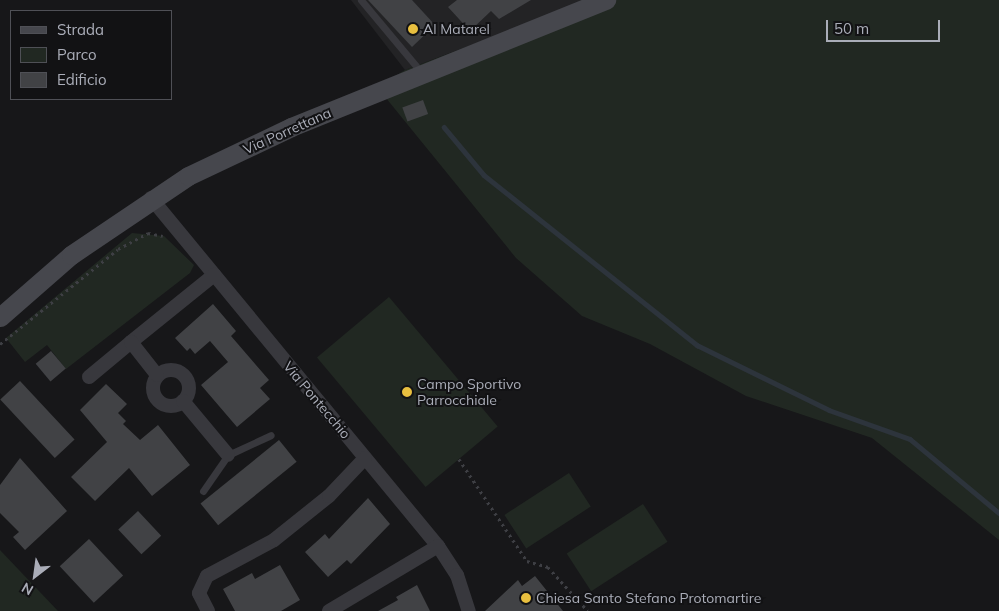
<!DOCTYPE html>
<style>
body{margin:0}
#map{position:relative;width:999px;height:611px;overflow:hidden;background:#171719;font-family:Mulish,sans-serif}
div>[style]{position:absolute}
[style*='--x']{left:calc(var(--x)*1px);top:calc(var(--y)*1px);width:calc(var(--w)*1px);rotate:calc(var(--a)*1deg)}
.built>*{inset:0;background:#232325}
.green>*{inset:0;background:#212822;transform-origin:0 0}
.stream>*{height:4.5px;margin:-2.25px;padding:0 2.25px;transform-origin:2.25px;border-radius:2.25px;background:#2d343c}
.building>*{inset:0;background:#414245;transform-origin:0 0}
.path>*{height:2.5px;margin-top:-1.25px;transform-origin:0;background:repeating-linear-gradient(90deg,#3e3f44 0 2.5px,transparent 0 6.5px)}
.service>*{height:7px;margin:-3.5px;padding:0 3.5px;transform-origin:3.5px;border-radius:3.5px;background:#38383d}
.minor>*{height:14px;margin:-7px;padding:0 7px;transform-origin:7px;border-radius:7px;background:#38383d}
.minor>.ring{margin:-7px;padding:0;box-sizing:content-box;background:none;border:14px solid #38383d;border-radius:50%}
.secondary>*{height:19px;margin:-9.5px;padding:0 9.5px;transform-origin:9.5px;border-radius:9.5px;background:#46474d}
.dots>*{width:14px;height:14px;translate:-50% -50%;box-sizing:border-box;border:2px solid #121214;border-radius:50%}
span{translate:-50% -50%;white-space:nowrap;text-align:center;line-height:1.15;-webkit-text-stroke:4px #121214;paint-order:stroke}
.poi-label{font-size:14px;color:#aaadb8}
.left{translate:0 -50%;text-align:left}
.street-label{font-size:14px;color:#aaadb8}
.legend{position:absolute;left:10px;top:10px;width:162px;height:90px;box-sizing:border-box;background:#121214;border:1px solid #4f5056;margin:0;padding:6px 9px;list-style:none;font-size:15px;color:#aaadb8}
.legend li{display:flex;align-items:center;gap:10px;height:25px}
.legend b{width:25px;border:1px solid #4f5056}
.north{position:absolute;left:10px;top:551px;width:50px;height:50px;-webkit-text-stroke:4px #121214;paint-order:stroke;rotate:210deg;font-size:14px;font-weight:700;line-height:20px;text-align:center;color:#aaadb8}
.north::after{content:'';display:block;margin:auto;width:18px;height:22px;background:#aaadb8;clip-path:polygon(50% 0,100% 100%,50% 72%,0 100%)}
.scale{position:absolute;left:826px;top:20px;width:114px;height:22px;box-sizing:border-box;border:2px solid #aaadb8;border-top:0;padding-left:6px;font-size:15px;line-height:18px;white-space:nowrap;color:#aaadb8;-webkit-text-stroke:4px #121214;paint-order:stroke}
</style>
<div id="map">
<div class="built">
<i style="clip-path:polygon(351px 0,591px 0,405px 70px)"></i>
</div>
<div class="green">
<i style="clip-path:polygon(591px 0,999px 0,999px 540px,872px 438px,746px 396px,650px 344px,582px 316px,516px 258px,377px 87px,405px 70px)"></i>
<i style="clip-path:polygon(132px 233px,164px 236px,194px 265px,190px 273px,66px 369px,47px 345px,25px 362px,6px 338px)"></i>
<i style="left:389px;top:297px;width:169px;height:94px;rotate:50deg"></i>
<i style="left:569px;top:473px;width:40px;height:77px;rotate:57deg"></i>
<i style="left:643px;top:504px;width:45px;height:91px;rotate:57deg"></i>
<i style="clip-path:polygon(0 550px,58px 611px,0 611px)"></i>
</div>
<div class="stream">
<i style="--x:444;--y:127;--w:62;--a:50.2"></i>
<i style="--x:484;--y:175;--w:273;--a:38.6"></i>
<i style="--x:697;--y:345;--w:147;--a:26.2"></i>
<i style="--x:829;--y:410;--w:86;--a:19.7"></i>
<i style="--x:910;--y:439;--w:116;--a:39.7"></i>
</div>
<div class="building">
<i style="clip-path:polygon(368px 0,412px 0,435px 25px,412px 47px)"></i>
<i style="clip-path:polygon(457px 0,531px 0,499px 19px,491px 11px,470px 31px,448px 7px)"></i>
<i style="left:423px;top:100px;width:15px;height:22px;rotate:70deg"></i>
<i style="clip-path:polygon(213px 304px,236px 331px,231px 336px,269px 380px,260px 388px,270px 399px,237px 427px,201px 385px,228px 362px,210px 341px,195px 354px,190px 348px,187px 351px,175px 338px)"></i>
<i style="left:51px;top:351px;width:23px;height:20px;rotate:50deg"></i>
<i style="left:20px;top:381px;width:80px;height:27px;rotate:47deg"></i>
<i style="clip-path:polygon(106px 384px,127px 404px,118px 413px,126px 421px,123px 424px,140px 440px,158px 425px,190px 465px,152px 496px,129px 468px,95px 501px,71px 477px,107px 442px,80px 410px)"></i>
<i style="left:279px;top:440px;width:28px;height:101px;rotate:51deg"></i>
<i style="clip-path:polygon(20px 458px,67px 511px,25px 550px,13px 537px,19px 532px,0 513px,0 485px)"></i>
<i style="clip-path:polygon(368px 498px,390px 524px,351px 564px,347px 560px,328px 577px,305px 552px,325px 534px,329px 539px)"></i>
<i style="left:138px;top:511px;width:34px;height:27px;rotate:47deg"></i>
<i style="left:89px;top:539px;width:50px;height:40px;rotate:47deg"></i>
<i style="clip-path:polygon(280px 565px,300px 600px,281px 611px,235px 611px,223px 589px,252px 573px,255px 579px)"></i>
<i style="clip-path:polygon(535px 576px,563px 611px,485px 611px,518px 580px,522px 586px)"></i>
<i style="clip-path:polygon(417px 585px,430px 611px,378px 611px,398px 600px,396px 597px)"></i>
</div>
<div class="path">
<i style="--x:0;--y:344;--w:151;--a:-38.8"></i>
<i style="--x:118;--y:249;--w:34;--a:-28"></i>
<i style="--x:148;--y:233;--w:15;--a:11"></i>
<i style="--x:459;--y:459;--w:123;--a:56.3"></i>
<i style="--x:527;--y:561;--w:22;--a:16"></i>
<i style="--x:548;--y:567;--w:59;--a:47.7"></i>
</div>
<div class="service">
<i style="--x:361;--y:0;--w:95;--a:50.1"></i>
<i style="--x:203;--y:491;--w:44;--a:-55.2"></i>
<i style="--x:228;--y:455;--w:47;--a:-24.9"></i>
</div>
<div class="minor">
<i style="--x:151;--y:198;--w:451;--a:50.5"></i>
<i style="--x:438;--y:546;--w:35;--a:57"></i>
<i style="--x:457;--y:575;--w:38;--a:72"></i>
<i style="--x:131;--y:342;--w:107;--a:-38.9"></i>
<i class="ring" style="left:153px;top:370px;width:22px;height:22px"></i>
<i style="--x:89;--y:377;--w:55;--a:-39.8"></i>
<i style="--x:131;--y:342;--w:42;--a:51.8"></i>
<i style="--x:183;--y:401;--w:70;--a:50.2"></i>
<i style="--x:208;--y:611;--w:20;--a:-117"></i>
<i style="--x:199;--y:593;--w:19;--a:-65"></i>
<i style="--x:207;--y:576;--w:76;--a:-28.2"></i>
<i style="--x:274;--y:540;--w:70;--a:-38.7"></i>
<i style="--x:329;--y:496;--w:52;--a:-46.5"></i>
<i style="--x:329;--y:611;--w:127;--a:-30.8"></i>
</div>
<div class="secondary">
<i style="--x:0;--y:317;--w:94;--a:-41.1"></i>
<i style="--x:71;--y:255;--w:141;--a:-34"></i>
<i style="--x:188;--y:176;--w:114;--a:-25.4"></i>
<i style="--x:291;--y:127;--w:340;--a:-22"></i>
</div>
<div class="dots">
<i style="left:413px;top:29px;background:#e8bf3f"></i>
<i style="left:407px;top:392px;background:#e8bf3f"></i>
<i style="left:526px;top:598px;background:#e8bf3f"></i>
</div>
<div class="poi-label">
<span class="left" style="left:423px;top:29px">Al Matarel</span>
<span class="left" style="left:417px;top:392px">Campo Sportivo<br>Parrocchiale</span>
<span class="left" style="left:536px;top:598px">Chiesa Santo Stefano Protomartire</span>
</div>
<div class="street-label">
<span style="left:287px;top:131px;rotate:-24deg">Via Porrettana</span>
<span style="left:317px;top:400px;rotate:50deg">Via Pontecchio</span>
</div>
<ul class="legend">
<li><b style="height:6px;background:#46474d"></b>Strada</li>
<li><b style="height:14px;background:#212822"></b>Parco</li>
<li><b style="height:14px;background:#414245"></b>Edificio</li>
</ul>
<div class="north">N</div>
<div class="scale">50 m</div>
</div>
